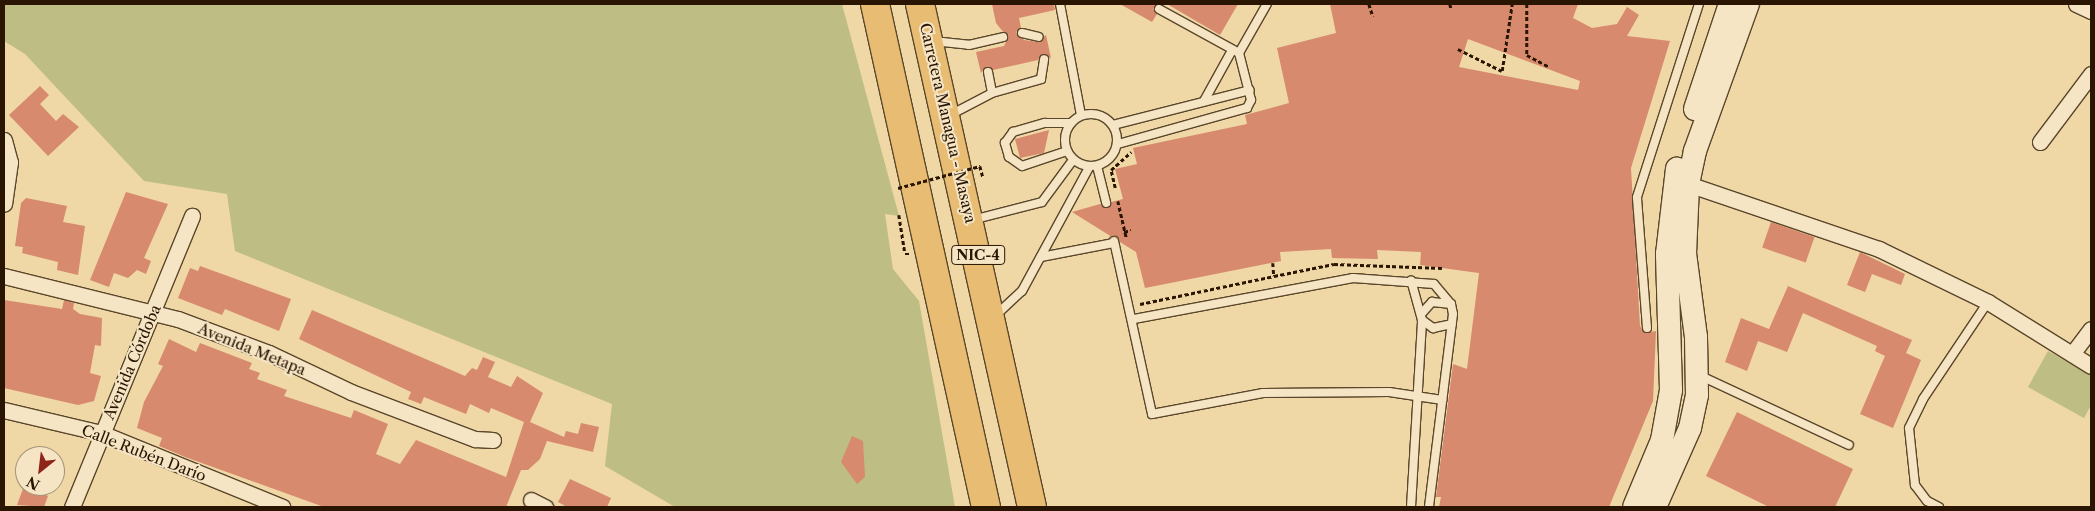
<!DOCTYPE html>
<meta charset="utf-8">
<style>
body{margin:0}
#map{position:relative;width:2095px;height:511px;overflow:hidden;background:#efd7a6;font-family:"Libre Caslon Text",serif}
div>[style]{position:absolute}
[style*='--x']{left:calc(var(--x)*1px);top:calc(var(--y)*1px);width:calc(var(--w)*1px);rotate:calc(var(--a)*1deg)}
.green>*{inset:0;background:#bebd83}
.building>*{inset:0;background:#d78a6d;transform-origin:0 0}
.path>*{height:2.5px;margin-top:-1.25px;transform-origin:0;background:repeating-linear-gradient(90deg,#291501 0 4px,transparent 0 6.5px)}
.roads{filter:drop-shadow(1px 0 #5a462a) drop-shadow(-1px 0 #5a462a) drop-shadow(0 1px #5a462a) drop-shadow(0 -1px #5a462a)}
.lane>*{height:8px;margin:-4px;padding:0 4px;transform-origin:4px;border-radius:4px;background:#f5e5c5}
.lane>.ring{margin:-4px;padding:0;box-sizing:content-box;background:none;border:8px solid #f5e5c5;border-radius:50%}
.street>*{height:15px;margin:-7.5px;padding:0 7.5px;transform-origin:7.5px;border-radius:7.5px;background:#f5e5c5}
.secondary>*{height:22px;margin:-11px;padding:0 11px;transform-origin:11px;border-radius:11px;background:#f5e5c5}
.highway>*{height:28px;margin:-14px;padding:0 14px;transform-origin:14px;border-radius:14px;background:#e8bc73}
.path-bridge>*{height:2.5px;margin-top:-1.25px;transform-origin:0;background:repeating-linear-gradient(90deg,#291501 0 4px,transparent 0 6.5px)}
span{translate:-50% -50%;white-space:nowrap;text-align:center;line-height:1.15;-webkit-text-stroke:4px #f5e5c5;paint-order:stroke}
.shield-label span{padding:1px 4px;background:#f5e5c5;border:1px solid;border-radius:4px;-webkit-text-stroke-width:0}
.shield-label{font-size:14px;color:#291501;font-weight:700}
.street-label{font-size:15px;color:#291501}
.frame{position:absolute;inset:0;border:5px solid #291501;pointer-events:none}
.north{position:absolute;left:15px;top:446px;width:50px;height:50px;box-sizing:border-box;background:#f5e5c5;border:1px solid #a39277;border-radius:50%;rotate:209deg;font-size:14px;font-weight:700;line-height:20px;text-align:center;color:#291501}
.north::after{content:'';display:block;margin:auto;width:18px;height:22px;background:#8f2418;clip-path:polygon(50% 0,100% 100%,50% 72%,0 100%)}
</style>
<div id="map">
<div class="green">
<i style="clip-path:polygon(4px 4px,842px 4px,899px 216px,885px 214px,893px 269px,919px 301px,955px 507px,675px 507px,605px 466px,612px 404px,235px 251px,227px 194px,144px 181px,25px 54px,4px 41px)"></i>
<i style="clip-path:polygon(2048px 351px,2091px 375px,2091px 405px,2084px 418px,2028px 387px)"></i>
</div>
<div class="building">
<i style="clip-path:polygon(992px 4px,1054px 4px,1055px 10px,1019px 18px,1021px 28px,1016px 32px,1024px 40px,1038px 42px,1046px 35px,1051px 58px,1042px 54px,1038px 60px,993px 70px,986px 67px,981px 73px,976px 52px,1004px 46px,1008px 38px,996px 23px)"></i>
<i style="clip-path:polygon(1120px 4px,1157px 4px,1153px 9px,1157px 14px,1152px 22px)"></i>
<i style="clip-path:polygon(1167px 4px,1238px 4px,1220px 35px)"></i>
<i style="clip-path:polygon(evenodd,1330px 4px,1578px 4px,1573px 18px,1592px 28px,1617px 24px,1627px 7px,1639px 15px,1627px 36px,1670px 41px,1631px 168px,1640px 326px,1645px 333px,1656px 331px,1653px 401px,1609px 507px,1439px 507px,1441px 497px,1436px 497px,1453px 364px,1467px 369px,1479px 273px,1420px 265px,1421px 252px,1377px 250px,1378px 259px,1332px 258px,1331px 249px,1280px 252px,1281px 261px,1145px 288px,1136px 252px,1072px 212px,1100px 204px,1108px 208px,1111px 202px,1123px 199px,1115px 169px,1137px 164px,1133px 148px,1247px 124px,1245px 115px,1289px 103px,1277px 48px,1336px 33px,1330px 4px,1468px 39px,1580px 81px,1578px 90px,1459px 67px,1468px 39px)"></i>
<i style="clip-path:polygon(40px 86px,49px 95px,40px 104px,56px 121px,63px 114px,79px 127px,48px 156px,9px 115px)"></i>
<i style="clip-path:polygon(1049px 130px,1044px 153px,1020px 158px,1015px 139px)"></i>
<i style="clip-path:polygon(126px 192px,168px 204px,144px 258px,151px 261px,146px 274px,137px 270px,128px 278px,114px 273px,109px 287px,90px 280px)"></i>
<i style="clip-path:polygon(26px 198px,67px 206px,63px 222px,85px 226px,78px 275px,57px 270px,58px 262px,22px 253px,23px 247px,15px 246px,21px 203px)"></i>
<i style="left:1771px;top:222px;width:46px;height:27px;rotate:19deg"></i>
<i style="clip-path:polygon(1860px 252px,1905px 274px,1901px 285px,1872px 274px,1865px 292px,1847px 285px)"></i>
<i style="clip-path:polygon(200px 266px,291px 299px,279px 331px,225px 309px,222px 315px,178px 298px,190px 268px,198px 271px)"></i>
<i style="clip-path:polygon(1788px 286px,1912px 340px,1906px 353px,1921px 360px,1893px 428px,1860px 414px,1885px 356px,1875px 351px,1877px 346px,1803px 313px,1787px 352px,1758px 341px,1747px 371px,1725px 362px,1741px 318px,1769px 329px)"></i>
<i style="clip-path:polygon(4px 300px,62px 309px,64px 300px,74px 303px,73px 309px,80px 314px,102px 318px,101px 346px,95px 345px,90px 373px,101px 376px,94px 401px,78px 405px,4px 388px)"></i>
<i style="clip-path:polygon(312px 310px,465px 376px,472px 368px,477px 370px,483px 357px,495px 362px,488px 377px,511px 387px,517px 376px,543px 393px,530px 422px,564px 437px,566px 431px,578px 434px,581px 423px,599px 427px,593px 452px,547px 441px,540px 459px,528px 470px,521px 470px,506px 507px,324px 507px,185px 457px,159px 446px,162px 438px,137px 428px,144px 402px,163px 366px,158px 364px,169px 339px,196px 352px,200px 343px,252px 363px,249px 369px,260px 373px,257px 379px,287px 390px,284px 396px,351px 418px,354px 410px,388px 424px,376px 454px,400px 464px,416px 440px,506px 477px,524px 422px,491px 408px,489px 413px,470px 404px,466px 414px,424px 397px,421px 404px,408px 399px,411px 392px,299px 339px)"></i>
<i style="clip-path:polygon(1737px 412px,1853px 469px,1835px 507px,1769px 507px,1706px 476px)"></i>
<i style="clip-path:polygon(852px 436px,863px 441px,865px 477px,857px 484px,841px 462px)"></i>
<i style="clip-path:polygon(570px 479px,611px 498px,607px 507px,567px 507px,558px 502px)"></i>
<i style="clip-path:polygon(24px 486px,48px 496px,44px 507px,17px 505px)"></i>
</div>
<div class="path">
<i style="--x:1369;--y:4;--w:13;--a:72"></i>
<i style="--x:1450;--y:4;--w:4;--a:76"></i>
<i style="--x:1527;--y:4;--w:51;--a:90"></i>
<i style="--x:1527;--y:55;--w:24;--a:28"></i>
<i style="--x:1458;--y:49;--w:49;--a:26.6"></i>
<i style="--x:1502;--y:71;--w:68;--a:-81.5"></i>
<i style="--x:980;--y:166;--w:11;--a:75"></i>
<i style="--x:1115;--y:188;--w:18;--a:-103"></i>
<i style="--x:1111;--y:170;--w:27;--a:-42"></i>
<i style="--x:1118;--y:201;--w:37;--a:77"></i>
<i style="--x:899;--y:215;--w:39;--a:81"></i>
<i style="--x:905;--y:254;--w:5;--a:0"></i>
<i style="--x:1124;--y:232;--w:7;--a:-16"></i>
<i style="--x:1273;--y:263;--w:13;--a:86"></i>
<i style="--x:1274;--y:276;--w:61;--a:-11.3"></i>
<i style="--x:1334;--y:264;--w:108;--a:2.1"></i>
<i style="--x:1140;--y:304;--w:137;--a:-11.8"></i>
</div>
<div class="roads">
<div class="lane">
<i style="--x:1060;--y:4;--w:113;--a:79.3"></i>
<i style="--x:1159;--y:9;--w:91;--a:28.8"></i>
<i style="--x:1239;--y:53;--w:56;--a:-60.3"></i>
<i style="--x:1022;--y:33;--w:17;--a:13"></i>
<i style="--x:933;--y:41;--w:36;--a:6"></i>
<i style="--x:969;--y:45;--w:35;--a:-13"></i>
<i style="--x:988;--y:72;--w:21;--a:79"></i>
<i style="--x:1204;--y:101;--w:56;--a:-61.1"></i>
<i class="ring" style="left:1065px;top:114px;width:44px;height:44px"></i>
<i style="--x:950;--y:115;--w:47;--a:-27.6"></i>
<i style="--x:992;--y:93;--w:51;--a:-15.9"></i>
<i style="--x:1041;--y:79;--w:20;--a:-81"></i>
<i style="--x:1113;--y:125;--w:141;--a:-14.3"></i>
<i style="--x:1118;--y:144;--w:134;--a:-15.6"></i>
<i style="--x:1247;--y:108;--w:9;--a:-63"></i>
<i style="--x:1251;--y:100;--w:49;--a:-104.3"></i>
<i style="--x:1067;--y:151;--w:47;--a:161.6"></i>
<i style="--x:1022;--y:166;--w:16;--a:-145"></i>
<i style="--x:1009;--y:157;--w:15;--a:-106"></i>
<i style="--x:1005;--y:143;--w:14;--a:-54"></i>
<i style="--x:1013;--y:132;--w:33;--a:-16"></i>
<i style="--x:1045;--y:123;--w:25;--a:0"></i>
<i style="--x:1097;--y:166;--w:38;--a:76"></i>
<i style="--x:972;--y:220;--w:72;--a:-14.4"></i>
<i style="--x:1042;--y:202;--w:52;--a:-53.6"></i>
<i style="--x:1114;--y:241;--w:177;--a:77.6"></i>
<i style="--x:1152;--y:414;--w:113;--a:-10.7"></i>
<i style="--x:1263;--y:393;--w:126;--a:-0.5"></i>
<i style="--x:1389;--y:392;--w:54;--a:8.6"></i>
<i style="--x:1041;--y:257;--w:74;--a:-10.9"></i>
<i style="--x:1422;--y:313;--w:15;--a:-48"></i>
<i style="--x:1432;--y:302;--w:19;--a:6"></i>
<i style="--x:996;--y:315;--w:35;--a:-43"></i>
<i style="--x:1022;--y:291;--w:142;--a:-61.5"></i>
<i style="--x:1134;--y:319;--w:223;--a:-10.6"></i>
<i style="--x:1353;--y:278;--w:81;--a:4.2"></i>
<i style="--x:1434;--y:284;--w:26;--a:50"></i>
<i style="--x:1451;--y:304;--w:10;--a:79"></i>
<i style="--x:1453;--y:314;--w:194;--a:97.1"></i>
<i style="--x:1422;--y:320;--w:14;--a:36"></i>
<i style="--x:1433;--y:328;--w:19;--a:-12"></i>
<i style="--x:1647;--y:328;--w:131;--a:-94.4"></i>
<i style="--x:1637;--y:197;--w:203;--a:-72.2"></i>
<i style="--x:1701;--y:376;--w:163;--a:25"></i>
<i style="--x:1411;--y:507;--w:187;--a:-86.6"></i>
<i style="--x:1422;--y:320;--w:41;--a:-105.4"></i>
<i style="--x:1939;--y:507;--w:13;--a:-153"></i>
<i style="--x:1927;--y:501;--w:20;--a:-127"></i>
<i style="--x:1915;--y:485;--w:57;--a:-96"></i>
<i style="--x:1909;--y:428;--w:32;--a:-64"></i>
<i style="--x:1923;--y:399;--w:117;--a:-56.2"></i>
</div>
<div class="street">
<i style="--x:2076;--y:4;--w:17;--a:25"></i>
<i style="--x:4;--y:140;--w:23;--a:75"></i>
<i style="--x:10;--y:162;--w:42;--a:98.1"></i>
<i style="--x:2040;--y:142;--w:85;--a:-53.1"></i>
<i style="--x:1688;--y:184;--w:202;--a:18.8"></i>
<i style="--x:1879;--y:249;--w:121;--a:25.9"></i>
<i style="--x:1988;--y:302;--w:121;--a:31.9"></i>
<i style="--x:4;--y:276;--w:179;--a:13.9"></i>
<i style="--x:178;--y:319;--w:97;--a:20.5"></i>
<i style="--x:269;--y:353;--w:91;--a:25.4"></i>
<i style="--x:351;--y:392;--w:133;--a:20.8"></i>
<i style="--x:475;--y:439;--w:18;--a:3"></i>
<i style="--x:2072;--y:354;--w:31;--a:-53"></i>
<i style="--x:4;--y:410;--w:100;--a:13.3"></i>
<i style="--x:101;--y:433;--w:196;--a:22.2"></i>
<i style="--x:531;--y:500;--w:16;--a:27"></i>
<i style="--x:72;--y:507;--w:315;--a:-67.6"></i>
</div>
<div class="secondary">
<i style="--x:1695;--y:109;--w:111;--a:-71.6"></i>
<i style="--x:1634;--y:507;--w:73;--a:-67.3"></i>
<i style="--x:1662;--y:440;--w:51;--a:-79.8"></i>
<i style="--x:1671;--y:390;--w:136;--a:-91.7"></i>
<i style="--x:1667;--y:254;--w:86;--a:-83.3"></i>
<i style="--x:1655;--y:507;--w:86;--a:-66.1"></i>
<i style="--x:1690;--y:428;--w:34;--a:-78"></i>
<i style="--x:1697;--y:395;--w:58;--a:-91"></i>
<i style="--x:1696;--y:337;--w:84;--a:-97.5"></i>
<i style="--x:1685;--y:254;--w:70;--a:-87.5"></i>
<i style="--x:1688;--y:184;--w:34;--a:-78"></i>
<i style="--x:1695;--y:151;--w:156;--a:-70.2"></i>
</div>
<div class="highway">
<i style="--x:875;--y:4;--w:515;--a:77.56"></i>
<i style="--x:920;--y:4;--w:515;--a:77.45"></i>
</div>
</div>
<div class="path-bridge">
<i style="--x:898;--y:188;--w:85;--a:-15"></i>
</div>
<div class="shield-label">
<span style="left:978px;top:255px">NIC-4</span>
</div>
<div class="street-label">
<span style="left:948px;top:123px;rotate:77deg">Carretera Managua - Masaya</span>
<span style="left:252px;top:349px;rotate:22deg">Avenida Metapa</span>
<span style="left:132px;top:362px;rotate:-67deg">Avenida Córdoba</span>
<span style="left:144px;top:453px;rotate:21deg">Calle Rubén Darío</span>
</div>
<div class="frame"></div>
<div class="north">N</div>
</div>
